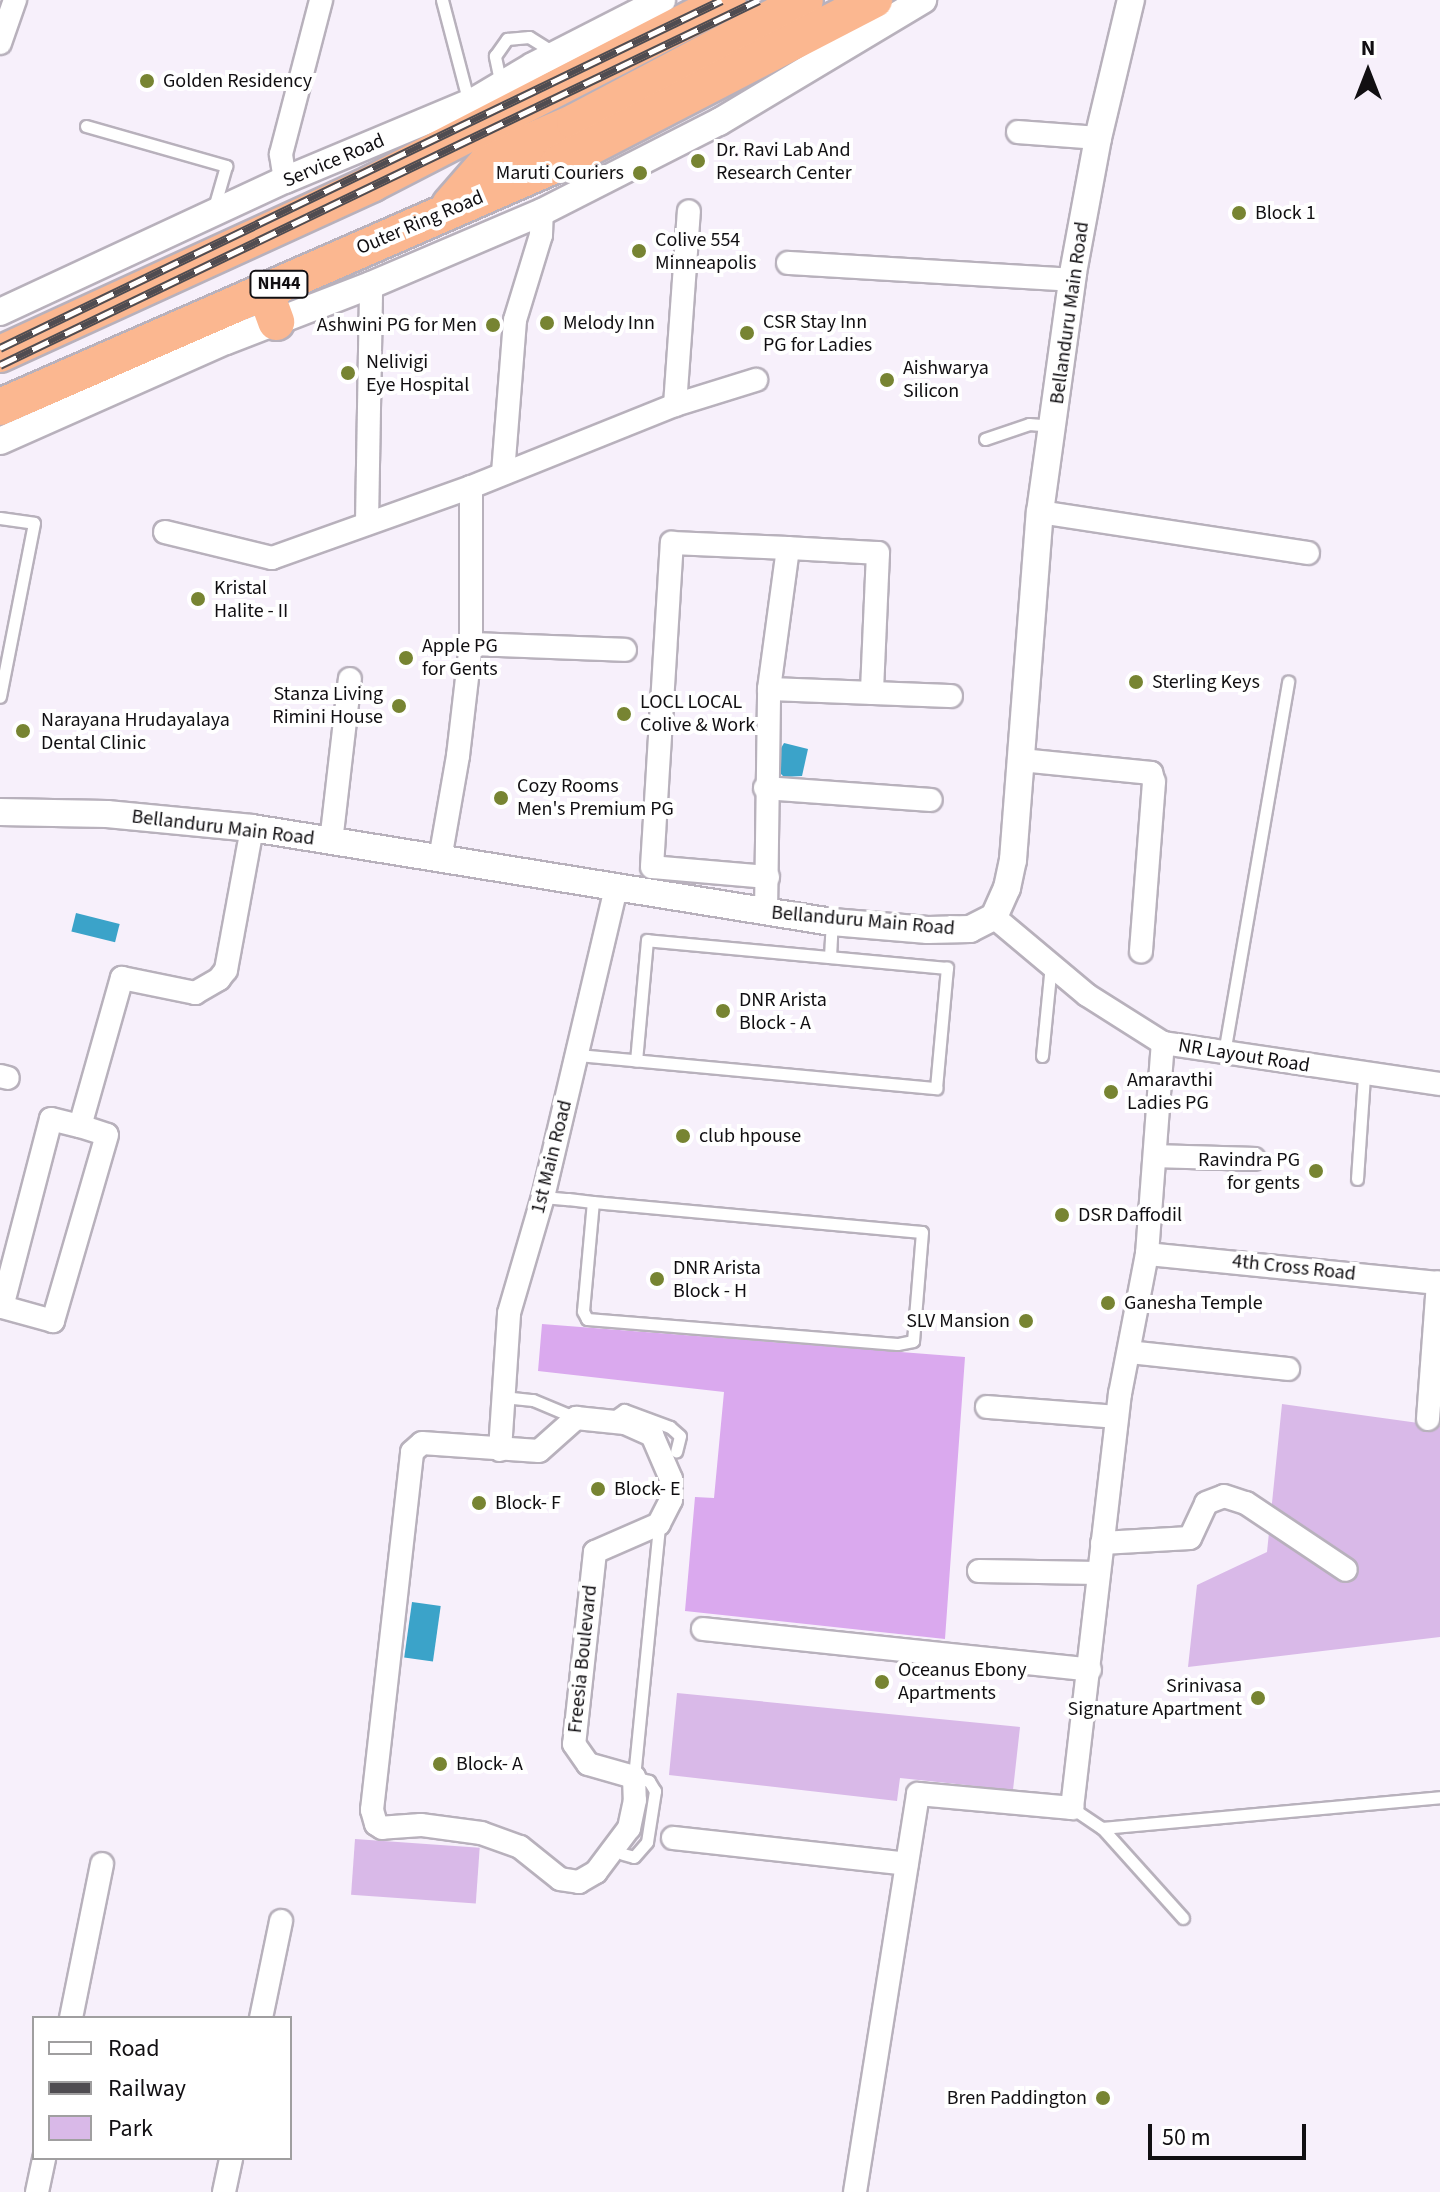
<!DOCTYPE html>
<style>
body{margin:0}
#map{position:relative;width:1440px;height:2192px;overflow:hidden;background:#f7f0fb;font-family:"Source Sans 3",sans-serif}
div>[style]{position:absolute}
[style*='--x']{left:calc(var(--x)*1px);top:calc(var(--y)*1px);width:calc(var(--w)*1px);rotate:calc(var(--a)*1deg)}
.green>*{inset:0;background:#d9b9e8;transform-origin:0 0}
.forest>*{inset:0;background:#daa9ee}
.water>*{inset:0;background:#3ba3c9;transform-origin:0 0}
.roads{filter:drop-shadow(2px 0 #b8b1bc) drop-shadow(-2px 0 #b8b1bc) drop-shadow(0 2px #b8b1bc) drop-shadow(0 -2px #b8b1bc)}
.service>*{height:11px;margin:-5.5px;padding:0 5.5px;transform-origin:5.5px;border-radius:5.5px;background:#fff}
.minor>*{height:22px;margin:-11px;padding:0 11px;transform-origin:11px;border-radius:11px;background:#fff}
.tertiary>*{height:26px;margin:-13px;padding:0 13px;transform-origin:13px;border-radius:13px;background:#fff}
.trunk>*{height:36px;margin:-18px;padding:0 18px;transform-origin:18px;border-radius:18px;background:#fbb790}
.rail>*{height:9px;margin-top:-4.5px;transform-origin:0;background:repeating-linear-gradient(90deg,#fff 0 18px,#4f4c51 0 36px);box-sizing:border-box;border-block:2px solid #4f4c51}
.dots>*{width:22px;height:22px;translate:-50% -50%;box-sizing:border-box;border:4px solid #fff;border-radius:50%}
span{translate:-50% -50%;white-space:nowrap;text-align:center;line-height:1.15;-webkit-text-stroke:8px #fff;paint-order:stroke}
.shield-label span{padding:2px 6px;background:#fff;border:2px solid;border-radius:6px;-webkit-text-stroke-width:0}
.shield-label{font-size:18px;color:#110f12;font-weight:700}
.poi-label{font-size:20px;color:#110f12}
.left{translate:0 -50%;text-align:left}
.right{translate:-100% -50%;text-align:right}
.street-label{font-size:20px;color:#110f12}
.legend{position:absolute;left:32px;top:2016px;width:260px;height:144px;box-sizing:border-box;background:#fff;border:2px solid #a09fa0;margin:0;padding:10px 14px;list-style:none;font-size:24px;color:#110f12}
.legend li{display:flex;align-items:center;gap:16px;height:40px}
.legend b{width:40px;border:2px solid #a09fa0}
.north{position:absolute;left:1328px;top:32px;width:80px;height:80px;-webkit-text-stroke:6px #fff;paint-order:stroke;rotate:0deg;font-size:22px;font-weight:700;line-height:32px;text-align:center;color:#110f12}
.north::after{content:'';display:block;margin:auto;width:28px;height:36px;background:#110f12;clip-path:polygon(50% 0,100% 100%,50% 72%,0 100%)}
.scale{position:absolute;left:1148px;top:2124px;width:158px;height:36px;box-sizing:border-box;border:4px solid #110f12;border-top:0;padding-left:10px;font-size:24px;line-height:28px;white-space:nowrap;color:#110f12;-webkit-text-stroke:6px #fff;paint-order:stroke}
</style>
<div id="map">
<div class="green">
<i style="clip-path:polygon(1282px 1404px,1440px 1426px,1440px 1637px,1188px 1667px,1197px 1585px,1267px 1552px)"></i>
<i style="clip-path:polygon(677px 1693px,1020px 1727px,1013px 1790px,900px 1778px,897px 1801px,669px 1775px)"></i>
<i style="left:355px;top:1839px;width:125px;height:56px;rotate:4deg"></i>
</div>
<div class="forest">
<i style="clip-path:polygon(542px 1324px,965px 1357px,945px 1639px,685px 1611px,695px 1497px,714px 1498px,724px 1392px,538px 1371px)"></i>
</div>
<div class="water">
<i style="clip-path:polygon(784px 743px,808px 749px,802px 776px,784px 777px,780px 773px,777px 755px)"></i>
<i style="left:76px;top:913px;width:45px;height:19px;rotate:14deg"></i>
<i style="left:412px;top:1602px;width:29px;height:56px;rotate:8deg"></i>
</div>
<div class="roads">
<div class="service">
<i style="--x:442;--y:0;--w:106;--a:75.3"></i>
<i style="--x:501;--y:85;--w:30;--a:-102"></i>
<i style="--x:495;--y:56;--w:21;--a:-55"></i>
<i style="--x:507;--y:39;--w:22;--a:-5"></i>
<i style="--x:529;--y:37;--w:31;--a:32"></i>
<i style="--x:86;--y:126;--w:146;--a:15.9"></i>
<i style="--x:226;--y:166;--w:47;--a:106.1"></i>
<i style="--x:985;--y:439;--w:46;--a:-18.8"></i>
<i style="--x:1029;--y:424;--w:24;--a:5"></i>
<i style="--x:0;--y:518;--w:34;--a:8"></i>
<i style="--x:34;--y:523;--w:177;--a:101.1"></i>
<i style="--x:830;--y:957;--w:34;--a:-87"></i>
<i style="--x:1224;--y:1053;--w:377;--a:-80.2"></i>
<i style="--x:578;--y:1055;--w:360;--a:5.3"></i>
<i style="--x:936;--y:1088;--w:121;--a:-84.8"></i>
<i style="--x:947;--y:968;--w:301;--a:-174.7"></i>
<i style="--x:647;--y:940;--w:121;--a:95.2"></i>
<i style="--x:1042;--y:1056;--w:91;--a:-84.4"></i>
<i style="--x:1357;--y:1179;--w:103;--a:-86.1"></i>
<i style="--x:543;--y:1197;--w:25;--a:5"></i>
<i style="--x:568;--y:1199;--w:25;--a:7"></i>
<i style="--x:593;--y:1202;--w:330;--a:5.2"></i>
<i style="--x:922;--y:1232;--w:109;--a:94.7"></i>
<i style="--x:913;--y:1341;--w:16;--a:169"></i>
<i style="--x:897;--y:1344;--w:311;--a:-175.4"></i>
<i style="--x:587;--y:1319;--w:9;--a:-117"></i>
<i style="--x:583;--y:1311;--w:109;--a:-84.8"></i>
<i style="--x:503;--y:1397;--w:30;--a:6"></i>
<i style="--x:533;--y:1400;--w:47;--a:22.7"></i>
<i style="--x:611;--y:1419;--w:16;--a:-35"></i>
<i style="--x:624;--y:1410;--w:49;--a:20.3"></i>
<i style="--x:670;--y:1427;--w:13;--a:42"></i>
<i style="--x:680;--y:1436;--w:16;--a:104"></i>
<i style="--x:1072;--y:1808;--w:36;--a:34"></i>
<i style="--x:1102;--y:1828;--w:339;--a:-5.2"></i>
<i style="--x:1102;--y:1828;--w:121;--a:48"></i>
<i style="--x:623;--y:1854;--w:11;--a:15"></i>
<i style="--x:634;--y:1857;--w:20;--a:-49"></i>
<i style="--x:647;--y:1842;--w:52;--a:-81.1"></i>
<i style="--x:655;--y:1791;--w:12;--a:-121"></i>
<i style="--x:649;--y:1781;--w:16;--a:-165"></i>
<i style="--x:634;--y:1777;--w:253;--a:-84.3"></i>
</div>
<div class="minor">
<i style="--x:0;--y:43;--w:46;--a:-70.8"></i>
<i style="--x:1018;--y:132;--w:80;--a:4.3"></i>
<i style="--x:285;--y:180;--w:26;--a:-99"></i>
<i style="--x:281;--y:154;--w:159;--a:-75.4"></i>
<i style="--x:788;--y:263;--w:285;--a:3.4"></i>
<i style="--x:675;--y:405;--w:194;--a:-85.9"></i>
<i style="--x:503;--y:473;--w:153;--a:-85.5"></i>
<i style="--x:515;--y:320;--w:89;--a:-73"></i>
<i style="--x:541;--y:235;--w:23;--a:-88"></i>
<i style="--x:1040;--y:512;--w:271;--a:8.7"></i>
<i style="--x:367;--y:523;--w:238;--a:-89"></i>
<i style="--x:165;--y:532;--w:110;--a:13.7"></i>
<i style="--x:272;--y:558;--w:211;--a:-19.6"></i>
<i style="--x:471;--y:487;--w:220;--a:-21.9"></i>
<i style="--x:675;--y:405;--w:85;--a:-17.2"></i>
<i style="--x:471;--y:644;--w:154;--a:2.2"></i>
<i style="--x:769;--y:689;--w:182;--a:2.2"></i>
<i style="--x:1021;--y:760;--w:131;--a:5.7"></i>
<i style="--x:1151;--y:773;--w:9;--a:72"></i>
<i style="--x:1154;--y:782;--w:170;--a:94.4"></i>
<i style="--x:765;--y:788;--w:166;--a:4.1"></i>
<i style="--x:331;--y:842;--w:164;--a:-83.4"></i>
<i style="--x:440;--y:859;--w:105;--a:-80.1"></i>
<i style="--x:458;--y:756;--w:113;--a:-83.4"></i>
<i style="--x:471;--y:644;--w:157;--a:-90"></i>
<i style="--x:768;--y:877;--w:116;--a:-175.1"></i>
<i style="--x:652;--y:867;--w:325;--a:-86.5"></i>
<i style="--x:672;--y:543;--w:116;--a:2.5"></i>
<i style="--x:766;--y:913;--w:224;--a:-89.2"></i>
<i style="--x:769;--y:689;--w:142;--a:-82.3"></i>
<i style="--x:788;--y:548;--w:90;--a:3.2"></i>
<i style="--x:878;--y:553;--w:140;--a:92.5"></i>
<i style="--x:994;--y:917;--w:121;--a:40"></i>
<i style="--x:1087;--y:995;--w:90;--a:32.3"></i>
<i style="--x:1163;--y:1043;--w:280;--a:8.4"></i>
<i style="--x:0;--y:1076;--w:8;--a:14"></i>
<i style="--x:80;--y:1126;--w:28;--a:18"></i>
<i style="--x:107;--y:1135;--w:194;--a:106.2"></i>
<i style="--x:53;--y:1321;--w:53;--a:-164.6"></i>
<i style="--x:2;--y:1307;--w:194;--a:-75.4"></i>
<i style="--x:51;--y:1119;--w:30;--a:14"></i>
<i style="--x:80;--y:1126;--w:154;--a:-74.2"></i>
<i style="--x:122;--y:978;--w:75;--a:11.6"></i>
<i style="--x:195;--y:993;--w:28;--a:-30"></i>
<i style="--x:219;--y:979;--w:11;--a:-52"></i>
<i style="--x:226;--y:970;--w:144;--a:-79.6"></i>
<i style="--x:1155;--y:1156;--w:99;--a:1.7"></i>
<i style="--x:1147;--y:1254;--w:294;--a:5.7"></i>
<i style="--x:1129;--y:1352;--w:160;--a:6.1"></i>
<i style="--x:987;--y:1407;--w:130;--a:4.4"></i>
<i style="--x:576;--y:1418;--w:49;--a:5.8"></i>
<i style="--x:625;--y:1423;--w:30;--a:24"></i>
<i style="--x:652;--y:1435;--w:48;--a:66.6"></i>
<i style="--x:671;--y:1479;--w:21;--a:90"></i>
<i style="--x:671;--y:1500;--w:27;--a:117"></i>
<i style="--x:659;--y:1524;--w:70;--a:156.4"></i>
<i style="--x:595;--y:1552;--w:193;--a:96.2"></i>
<i style="--x:574;--y:1744;--w:24;--a:55"></i>
<i style="--x:588;--y:1764;--w:48;--a:15.8"></i>
<i style="--x:634;--y:1777;--w:23;--a:88"></i>
<i style="--x:635;--y:1800;--w:29;--a:102"></i>
<i style="--x:629;--y:1828;--w:55;--a:126.9"></i>
<i style="--x:596;--y:1872;--w:20;--a:150"></i>
<i style="--x:579;--y:1882;--w:19;--a:-171"></i>
<i style="--x:560;--y:1879;--w:51;--a:-141.3"></i>
<i style="--x:520;--y:1847;--w:41;--a:-160.3"></i>
<i style="--x:481;--y:1833;--w:61;--a:-172.4"></i>
<i style="--x:421;--y:1825;--w:39;--a:176"></i>
<i style="--x:382;--y:1828;--w:7;--a:-146"></i>
<i style="--x:376;--y:1824;--w:15;--a:-106"></i>
<i style="--x:372;--y:1810;--w:360;--a:-83.6"></i>
<i style="--x:412;--y:1452;--w:13;--a:-42"></i>
<i style="--x:422;--y:1443;--w:117;--a:3.9"></i>
<i style="--x:539;--y:1451;--w:50;--a:-41.7"></i>
<i style="--x:1428;--y:1419;--w:137;--a:-85.8"></i>
<i style="--x:500;--y:1450;--w:137;--a:-86.2"></i>
<i style="--x:509;--y:1313;--w:121;--a:-73.7"></i>
<i style="--x:543;--y:1197;--w:317;--a:-76.7"></i>
<i style="--x:1102;--y:1543;--w:88;--a:-3.3"></i>
<i style="--x:1190;--y:1538;--w:38;--a:-65"></i>
<i style="--x:1206;--y:1503;--w:19;--a:-21"></i>
<i style="--x:1224;--y:1496;--w:23;--a:18"></i>
<i style="--x:1246;--y:1503;--w:120;--a:33.8"></i>
<i style="--x:979;--y:1571;--w:119;--a:1"></i>
<i style="--x:703;--y:1629;--w:389;--a:6"></i>
<i style="--x:673;--y:1838;--w:235;--a:6.3"></i>
<i style="--x:71;--y:2018;--w:157;--a:-78.6"></i>
<i style="--x:261;--y:2018;--w:99;--a:-78.3"></i>
<i style="--x:37;--y:2192;--w:35;--a:-78"></i>
<i style="--x:224;--y:2192;--w:35;--a:-78"></i>
<i style="--x:855;--y:2192;--w:403;--a:-81"></i>
<i style="--x:918;--y:1794;--w:155;--a:5.2"></i>
<i style="--x:1072;--y:1808;--w:417;--a:-83.4"></i>
<i style="--x:1120;--y:1394;--w:143;--a:-79.1"></i>
<i style="--x:1147;--y:1254;--w:212;--a:-85.7"></i>
</div>
<div class="tertiary">
<i style="--x:0;--y:312;--w:314;--a:-24.9"></i>
<i style="--x:285;--y:180;--w:207;--a:-22.7"></i>
<i style="--x:476;--y:100;--w:66;--a:-30.8"></i>
<i style="--x:533;--y:66;--w:145;--a:-27.1"></i>
<i style="--x:0;--y:441;--w:247;--a:-23.9"></i>
<i style="--x:226;--y:341;--w:155;--a:-21.1"></i>
<i style="--x:371;--y:285;--w:186;--a:-23.1"></i>
<i style="--x:542;--y:212;--w:199;--a:-27"></i>
<i style="--x:719;--y:122;--w:238;--a:-30.9"></i>
<i style="--x:0;--y:812;--w:107;--a:1.1"></i>
<i style="--x:107;--y:814;--w:146;--a:5.5"></i>
<i style="--x:252;--y:828;--w:588;--a:9.21"></i>
<i style="--x:832;--y:922;--w:96;--a:4.8"></i>
<i style="--x:928;--y:930;--w:42;--a:-1.4"></i>
<i style="--x:970;--y:929;--w:27;--a:-27"></i>
<i style="--x:994;--y:917;--w:32;--a:-66"></i>
<i style="--x:1007;--y:888;--w:29;--a:-78"></i>
<i style="--x:1013;--y:860;--w:349;--a:-85.6"></i>
<i style="--x:1040;--y:512;--w:241;--a:-82.1"></i>
<i style="--x:1073;--y:273;--w:137;--a:-79.5"></i>
<i style="--x:1098;--y:138;--w:142;--a:-76.6"></i>
</div>
<div class="trunk">
<i style="--x:450;--y:205;--w:61;--a:-49"></i>
<i style="--x:490;--y:159;--w:93;--a:-23.5"></i>
<i style="--x:575;--y:122;--w:260;--a:-27.9"></i>
<i style="--x:265;--y:291;--w:33;--a:70"></i>
<i style="--x:0;--y:354;--w:410;--a:-24.6"></i>
<i style="--x:373;--y:183;--w:399;--a:-27.3"></i>
<i style="--x:0;--y:407;--w:610;--a:-23.58"></i>
<i style="--x:559;--y:163;--w:355;--a:-27.4"></i>
</div>
</div>
<div class="rail">
<i style="--x:0;--y:348;--w:801;--a:-25.73"></i>
<i style="--x:0;--y:365;--w:842;--a:-25.68"></i>
</div>
<div class="dots">
<i style="left:147px;top:81px;background:#778432"></i>
<i style="left:698px;top:161px;background:#778432"></i>
<i style="left:640px;top:173px;background:#778432"></i>
<i style="left:1239px;top:213px;background:#778432"></i>
<i style="left:639px;top:251px;background:#778432"></i>
<i style="left:547px;top:323px;background:#778432"></i>
<i style="left:493px;top:325px;background:#778432"></i>
<i style="left:747px;top:333px;background:#778432"></i>
<i style="left:348px;top:373px;background:#778432"></i>
<i style="left:887px;top:380px;background:#778432"></i>
<i style="left:198px;top:599px;background:#778432"></i>
<i style="left:406px;top:658px;background:#778432"></i>
<i style="left:1136px;top:682px;background:#778432"></i>
<i style="left:399px;top:706px;background:#778432"></i>
<i style="left:624px;top:714px;background:#778432"></i>
<i style="left:23px;top:731px;background:#778432"></i>
<i style="left:501px;top:798px;background:#778432"></i>
<i style="left:723px;top:1011px;background:#778432"></i>
<i style="left:1111px;top:1092px;background:#778432"></i>
<i style="left:683px;top:1136px;background:#778432"></i>
<i style="left:1316px;top:1171px;background:#778432"></i>
<i style="left:1062px;top:1215px;background:#778432"></i>
<i style="left:657px;top:1279px;background:#778432"></i>
<i style="left:1108px;top:1303px;background:#778432"></i>
<i style="left:1026px;top:1321px;background:#778432"></i>
<i style="left:598px;top:1489px;background:#778432"></i>
<i style="left:479px;top:1503px;background:#778432"></i>
<i style="left:882px;top:1682px;background:#778432"></i>
<i style="left:1258px;top:1698px;background:#778432"></i>
<i style="left:440px;top:1764px;background:#778432"></i>
<i style="left:1103px;top:2098px;background:#778432"></i>
</div>
<div class="shield-label">
<span style="left:279px;top:284px">NH44</span>
</div>
<div class="poi-label">
<span class="left" style="left:163px;top:81px">Golden Residency</span>
<span class="left" style="left:716px;top:162px">Dr. Ravi Lab And<br>Research Center</span>
<span class="right" style="left:624px;top:173px">Maruti Couriers</span>
<span class="left" style="left:1255px;top:213px">Block 1</span>
<span class="left" style="left:655px;top:252px">Colive 554<br>Minneapolis</span>
<span class="left" style="left:763px;top:334px">CSR Stay Inn<br>PG for Ladies</span>
<span class="left" style="left:563px;top:323px">Melody Inn</span>
<span class="right" style="left:477px;top:325px">Ashwini PG for Men</span>
<span class="left" style="left:366px;top:374px">Nelivigi<br>Eye Hospital</span>
<span class="left" style="left:903px;top:380px">Aishwarya<br>Silicon</span>
<span class="left" style="left:214px;top:600px">Kristal<br>Halite - II</span>
<span class="left" style="left:422px;top:658px">Apple PG<br>for Gents</span>
<span class="left" style="left:1152px;top:682px">Sterling Keys</span>
<span class="right" style="left:383px;top:706px">Stanza Living<br>Rimini House</span>
<span class="left" style="left:640px;top:714px">LOCL LOCAL<br>Colive &amp; Work</span>
<span class="left" style="left:41px;top:732px">Narayana Hrudayalaya<br>Dental Clinic</span>
<span class="left" style="left:517px;top:798px">Cozy Rooms<br>Men's Premium PG</span>
<span class="left" style="left:739px;top:1012px">DNR Arista<br>Block - A</span>
<span class="left" style="left:1127px;top:1092px">Amaravthi<br>Ladies PG</span>
<span class="left" style="left:699px;top:1136px">club hpouse</span>
<span class="right" style="left:1300px;top:1172px">Ravindra PG<br>for gents</span>
<span class="left" style="left:1078px;top:1215px">DSR Daffodil</span>
<span class="left" style="left:673px;top:1280px">DNR Arista<br>Block - H</span>
<span class="left" style="left:1124px;top:1303px">Ganesha Temple</span>
<span class="right" style="left:1010px;top:1321px">SLV Mansion</span>
<span class="left" style="left:614px;top:1489px">Block- E</span>
<span class="left" style="left:495px;top:1503px">Block- F</span>
<span class="left" style="left:898px;top:1682px">Oceanus Ebony<br>Apartments</span>
<span class="right" style="left:1242px;top:1698px">Srinivasa<br>Signature Apartment</span>
<span class="left" style="left:456px;top:1764px">Block- A</span>
<span class="right" style="left:1087px;top:2098px">Bren Paddington</span>
</div>
<div class="street-label">
<span style="left:334px;top:161px;rotate:-23deg">Service Road</span>
<span style="left:420px;top:223px;rotate:-23deg">Outer Ring Road</span>
<span style="left:1070px;top:313px;rotate:-82deg">Bellanduru Main Road</span>
<span style="left:223px;top:828px;rotate:7deg">Bellanduru Main Road</span>
<span style="left:863px;top:921px;rotate:5deg">Bellanduru Main Road</span>
<span style="left:1244px;top:1056px;rotate:9deg">NR Layout Road</span>
<span style="left:552px;top:1157px;rotate:-76deg">1st Main Road</span>
<span style="left:1294px;top:1268px;rotate:6deg">4th Cross Road</span>
<span style="left:583px;top:1659px;rotate:-84deg">Freesia Boulevard</span>
</div>
<ul class="legend">
<li><b style="height:10px;background:#fff"></b>Road</li>
<li><b style="height:10px;background:#4f4c51"></b>Railway</li>
<li><b style="height:22px;background:#d9b9e8"></b>Park</li>
</ul>
<div class="north">N</div>
<div class="scale">50 m</div>
</div>
